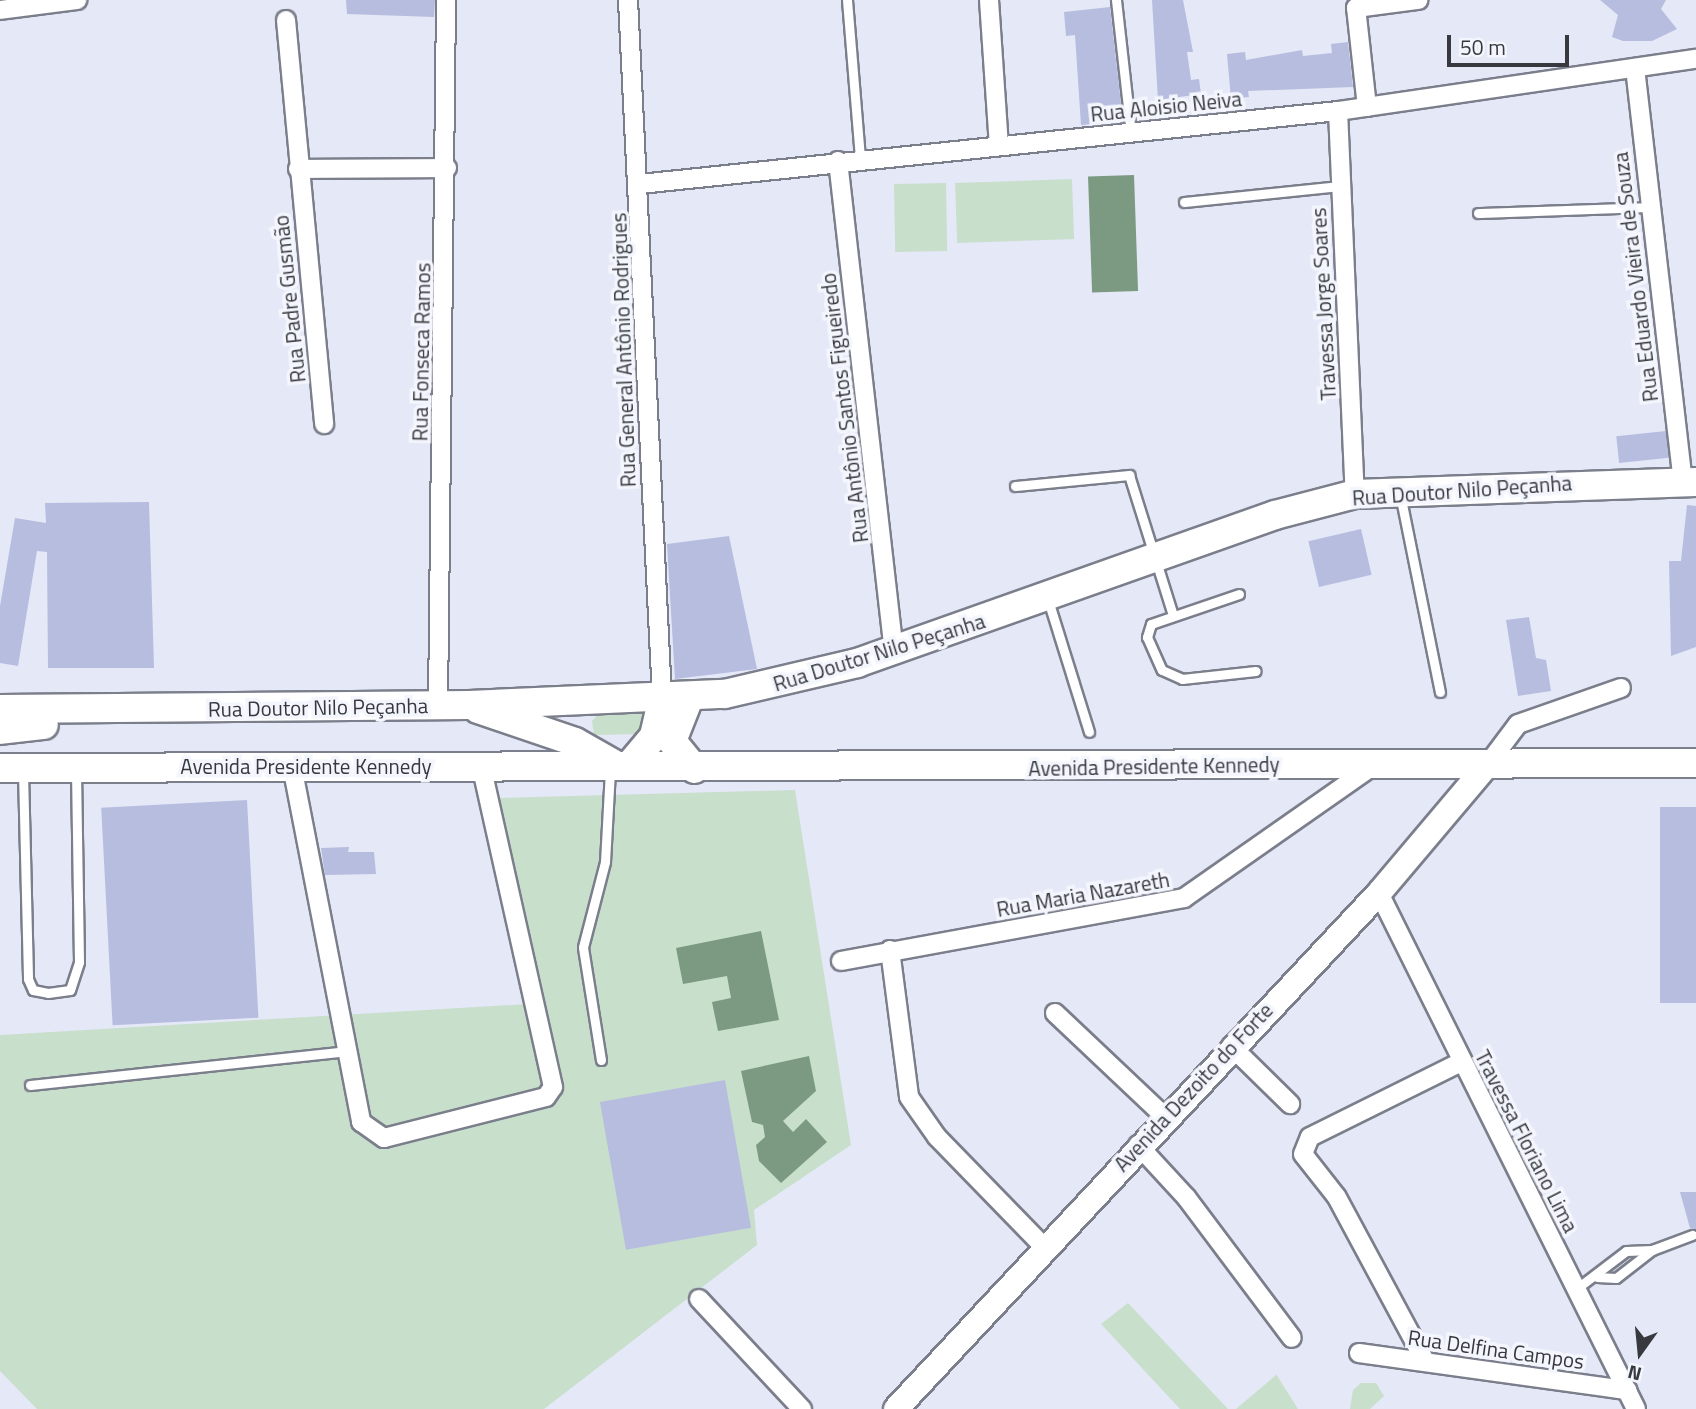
<!DOCTYPE html>
<meta charset="utf-8">
<style>
body{margin:0}
#map{position:relative;width:1696px;height:1409px;overflow:hidden;background:#e5e8f7;font-family:"Titillium Web",sans-serif}
div>[style]{position:absolute}
[style*='--x']{left:calc(var(--x)*1px);top:calc(var(--y)*1px);width:calc(var(--w)*1px);rotate:calc(var(--a)*1deg)}
.green>*{inset:0;background:#c8dfcc;transform-origin:0 0}
.water>*{inset:0;background:#7c9a82;transform-origin:0 0}
.building>*{inset:0;background:#b6bddf;transform-origin:0 0}
.roads{filter:drop-shadow(2px 0 #7b7e8b) drop-shadow(-2px 0 #7b7e8b) drop-shadow(0 2px #7b7e8b) drop-shadow(0 -2px #7b7e8b)}
.lane>*{height:9px;margin:-4.5px;padding:0 4.5px;transform-origin:4.5px;border-radius:4.5px;background:#fff}
.street>*{height:18px;margin:-9px;padding:0 9px;transform-origin:9px;border-radius:9px;background:#fff}
.secondary>*{height:24px;margin:-12px;padding:0 12px;transform-origin:12px;border-radius:12px;background:#fff}
.primary>*{height:28px;margin:-14px;padding:0 14px;transform-origin:14px;border-radius:14px;background:#fff}
span{translate:-50% -50%;white-space:nowrap;text-align:center;line-height:1.15;-webkit-text-stroke:7px #f4f6fe;paint-order:stroke}
.street-label{font-size:21px;color:#37393e}
.north{position:absolute;left:1605px;top:1318px;width:70px;height:70px;-webkit-text-stroke:5px #f4f6fe;paint-order:stroke;rotate:195deg;font-size:19px;font-weight:700;line-height:28px;text-align:center;color:#37393e}
.north::after{content:'';display:block;margin:auto;width:24px;height:32px;background:#37393e;clip-path:polygon(50% 0,100% 100%,50% 72%,0 100%)}
.scale{position:absolute;left:1447px;top:35px;width:122px;height:32px;box-sizing:border-box;border:4px solid #37393e;border-top:0;padding-left:9px;font-size:21px;line-height:24px;white-space:nowrap;color:#37393e;-webkit-text-stroke:5px #f4f6fe;paint-order:stroke}
</style>
<div id="map">
<div class="green">
<i style="left:1072px;top:179px;width:60px;height:117px;rotate:88deg"></i>
<i style="left:946px;top:183px;width:68px;height:52px;rotate:89deg"></i>
<i style="clip-path:polygon(604px 708px,651px 708px,640px 734px,594px 735px,592px 721px)"></i>
<i style="clip-path:polygon(795px 790px,851px 1145px,754px 1210px,757px 1245px,544px 1409px,37px 1409px,0 1371px,0 1035px,546px 1003px,499px 798px)"></i>
<i style="clip-path:polygon(1128px 1303px,1228px 1409px,1180px 1409px,1101px 1324px)"></i>
<i style="clip-path:polygon(1276px 1374px,1298px 1409px,1236px 1409px,1276px 1375px)"></i>
<i style="clip-path:polygon(1361px 1383px,1376px 1383px,1384px 1396px,1370px 1409px,1350px 1409px,1353px 1390px)"></i>
</div>
<div class="water">
<i style="left:1134px;top:175px;width:116px;height:46px;rotate:88deg"></i>
<i style="clip-path:polygon(761px 931px,779px 1020px,718px 1031px,712px 1002px,731px 998px,727px 976px,683px 984px,676px 948px)"></i>
<i style="clip-path:polygon(809px 1056px,816px 1091px,783px 1121px,793px 1132px,806px 1119px,827px 1142px,781px 1183px,759px 1161px,756px 1145px,765px 1137px,763px 1125px,752px 1122px,741px 1071px)"></i>
</div>
<div class="building">
<i style="clip-path:polygon(346px 0,435px 0,434px 17px,347px 14px)"></i>
<i style="clip-path:polygon(1152px 0,1183px 0,1193px 52px,1187px 52px,1191px 80px,1199px 79px,1201px 94px,1158px 100px)"></i>
<i style="clip-path:polygon(1600px 0,1666px 0,1661px 9px,1677px 29px,1652px 41px,1623px 41px,1612px 37px,1618px 15px)"></i>
<i style="clip-path:polygon(1110px 7px,1123px 121px,1081px 125px,1075px 35px,1066px 36px,1064px 12px)"></i>
<i style="clip-path:polygon(1348px 42px,1353px 87px,1248px 91px,1249px 97px,1231px 99px,1227px 54px,1245px 52px,1246px 60px,1302px 50px,1303px 56px,1332px 53px,1331px 44px)"></i>
<i style="left:1666px;top:431px;width:27px;height:50px;rotate:84deg"></i>
<i style="clip-path:polygon(149px 502px,154px 668px,48px 668px,47px 552px,37px 551px,18px 666px,0 663px,0 606px,15px 518px,46px 523px,45px 503px)"></i>
<i style="clip-path:polygon(1687px 505px,1696px 506px,1696px 647px,1671px 656px,1669px 561px,1681px 561px)"></i>
<i style="left:1361px;top:529px;width:47px;height:54px;rotate:77deg"></i>
<i style="clip-path:polygon(729px 536px,757px 669px,675px 679px,667px 544px)"></i>
<i style="clip-path:polygon(1529px 617px,1536px 658px,1546px 660px,1551px 691px,1518px 696px,1506px 620px)"></i>
<i style="left:247px;top:800px;width:218px;height:146px;rotate:87deg"></i>
<i style="left:1696px;top:807px;width:196px;height:36px;rotate:90deg"></i>
<i style="clip-path:polygon(349px 847px,348px 852px,374px 852px,376px 874px,325px 875px,321px 848px)"></i>
<i style="left:725px;top:1080px;width:150px;height:127px;rotate:80deg"></i>
<i style="clip-path:polygon(1680px 1192px,1696px 1192px,1696px 1229px,1690px 1228px)"></i>
</div>
<div class="roads">
<div class="lane">
<i style="--x:847;--y:0;--w:158;--a:85.3"></i>
<i style="--x:1116;--y:0;--w:134;--a:83.6"></i>
<i style="--x:1184;--y:202;--w:157;--a:-5.9"></i>
<i style="--x:1478;--y:213;--w:171;--a:-2"></i>
<i style="--x:1015;--y:486;--w:115;--a:-5.5"></i>
<i style="--x:1129;--y:475;--w:147;--a:72.6"></i>
<i style="--x:1400;--y:494;--w:202;--a:78.6"></i>
<i style="--x:1239;--y:594;--w:93;--a:161.2"></i>
<i style="--x:1151;--y:624;--w:14;--a:107"></i>
<i style="--x:1147;--y:637;--w:36;--a:66"></i>
<i style="--x:1162;--y:670;--w:22;--a:24"></i>
<i style="--x:1182;--y:679;--w:74;--a:-6.2"></i>
<i style="--x:1048;--y:600;--w:138;--a:72.7"></i>
<i style="--x:23;--y:772;--w:207;--a:88.6"></i>
<i style="--x:28;--y:979;--w:12;--a:66"></i>
<i style="--x:33;--y:990;--w:15;--a:11"></i>
<i style="--x:48;--y:993;--w:22;--a:-8"></i>
<i style="--x:70;--y:990;--w:29;--a:-72"></i>
<i style="--x:79;--y:962;--w:189;--a:-90.9"></i>
<i style="--x:601;--y:1060;--w:114;--a:-99.1"></i>
<i style="--x:583;--y:947;--w:88;--a:-75.5"></i>
<i style="--x:605;--y:862;--w:93;--a:-86.9"></i>
<i style="--x:30;--y:1085;--w:320;--a:-6.1"></i>
<i style="--x:1597;--y:1277;--w:19;--a:3"></i>
<i style="--x:1616;--y:1278;--w:46;--a:-37.9"></i>
<i style="--x:1576;--y:1289;--w:63;--a:-37.2"></i>
<i style="--x:1626;--y:1251;--w:26;--a:-2"></i>
<i style="--x:1652;--y:1250;--w:43;--a:-20.6"></i>
</div>
<div class="street">
<i style="--x:628;--y:0;--w:699;--a:87.21"></i>
<i style="--x:989;--y:0;--w:146;--a:86.1"></i>
<i style="--x:0;--y:10;--w:78;--a:-7.4"></i>
<i style="--x:286;--y:20;--w:406;--a:84.6"></i>
<i style="--x:1635;--y:68;--w:415;--a:83.4"></i>
<i style="--x:1367;--y:107;--w:100;--a:-96.3"></i>
<i style="--x:1356;--y:8;--w:63;--a:-7.4"></i>
<i style="--x:1338;--y:111;--w:383;--a:87.5"></i>
<i style="--x:838;--y:161;--w:492;--a:83.5"></i>
<i style="--x:298;--y:169;--w:149;--a:-0.4"></i>
<i style="--x:640;--y:184;--w:702;--a:-5.97"></i>
<i style="--x:1338;--y:111;--w:362;--a:-8.3"></i>
<i style="--x:438;--y:705;--w:705;--a:-89.35"></i>
<i style="--x:1488;--y:764;--w:50;--a:-53.1"></i>
<i style="--x:1518;--y:724;--w:109;--a:-19.3"></i>
<i style="--x:292;--y:766;--w:363;--a:79"></i>
<i style="--x:361;--y:1122;--w:28;--a:35"></i>
<i style="--x:384;--y:1138;--w:167;--a:-14.2"></i>
<i style="--x:546;--y:1097;--w:12;--a:-55"></i>
<i style="--x:553;--y:1087;--w:329;--a:-102.6"></i>
<i style="--x:1379;--y:893;--w:576;--a:63.52"></i>
<i style="--x:890;--y:950;--w:148;--a:82.6"></i>
<i style="--x:909;--y:1097;--w:49;--a:55"></i>
<i style="--x:937;--y:1137;--w:155;--a:45.8"></i>
<i style="--x:841;--y:961;--w:349;--a:-10.4"></i>
<i style="--x:1184;--y:898;--w:232;--a:-35"></i>
<i style="--x:1055;--y:1013;--w:150;--a:43.4"></i>
<i style="--x:1231;--y:1046;--w:83;--a:44.5"></i>
<i style="--x:1138;--y:1145;--w:71;--a:47.3"></i>
<i style="--x:1186;--y:1197;--w:176;--a:53.1"></i>
<i style="--x:699;--y:1299;--w:151;--a:46.9"></i>
<i style="--x:1359;--y:1353;--w:271;--a:7.9"></i>
<i style="--x:1425;--y:1361;--w:187;--a:-118.3"></i>
<i style="--x:1336;--y:1196;--w:53;--a:-128.2"></i>
<i style="--x:1303;--y:1154;--w:18;--a:-68"></i>
<i style="--x:1310;--y:1137;--w:169;--a:-26.4"></i>
</div>
<div class="secondary">
<i style="--x:896;--y:1409;--w:707;--a:-46.89"></i>
<i style="--x:1379;--y:893;--w:169;--a:-49.8"></i>
</div>
<div class="primary">
<i style="--x:689;--y:698;--w:46;--a:111.6"></i>
<i style="--x:672;--y:741;--w:36;--a:51"></i>
<i style="--x:0;--y:709;--w:469;--a:-0.5"></i>
<i style="--x:469;--y:705;--w:256;--a:-2.5"></i>
<i style="--x:725;--y:694;--w:136;--a:-13.2"></i>
<i style="--x:857;--y:663;--w:443;--a:-19.5"></i>
<i style="--x:1275;--y:515;--w:83;--a:-14.7"></i>
<i style="--x:1355;--y:494;--w:341;--a:-2"></i>
<i style="--x:478;--y:709;--w:102;--a:18.8"></i>
<i style="--x:575;--y:742;--w:43;--a:29.6"></i>
<i style="--x:0;--y:730;--w:44;--a:-6.5"></i>
<i style="--x:629;--y:766;--w:39;--a:-50"></i>
<i style="--x:654;--y:736;--w:35;--a:-77"></i>
<i style="--x:0;--y:768;--w:1696;--a:-0.17"></i>
</div>
</div>
<div class="street-label">
<span style="left:1166px;top:106px;rotate:-6deg">Rua Aloisio Neiva</span>
<span style="left:1635px;top:277px;rotate:-97deg">Rua Eduardo Vieira de Souza</span>
<span style="left:289px;top:299px;rotate:-96deg">Rua Padre Gusmão</span>
<span style="left:1323px;top:304px;rotate:-93deg">Travessa Jorge Soares</span>
<span style="left:623px;top:350px;rotate:-92deg">Rua General Antônio Rodrigues</span>
<span style="left:421px;top:352px;rotate:-89deg">Rua Fonseca Ramos</span>
<span style="left:844px;top:408px;rotate:-97deg">Rua Antônio Santos Figueiredo</span>
<span style="left:1462px;top:490px;rotate:-4deg">Rua Doutor Nilo Peçanha</span>
<span style="left:879px;top:652px;rotate:-17deg">Rua Doutor Nilo Peçanha</span>
<span style="left:318px;top:707px;rotate:-1deg">Rua Doutor Nilo Peçanha</span>
<span style="left:306px;top:766px">Avenida Presidente Kennedy</span>
<span style="left:1154px;top:766px;rotate:-1deg">Avenida Presidente Kennedy</span>
<span style="left:1083px;top:894px;rotate:-10deg">Rua Maria Nazareth</span>
<span style="left:1193px;top:1087px;rotate:-47deg">Avenida Dezoito do Forte</span>
<span style="left:1527px;top:1141px;rotate:63deg">Travessa Floriano Lima</span>
<span style="left:1496px;top:1349px;rotate:8deg">Rua Delfina Campos</span>
</div>
<div class="north">N</div>
<div class="scale">50 m</div>
</div>
